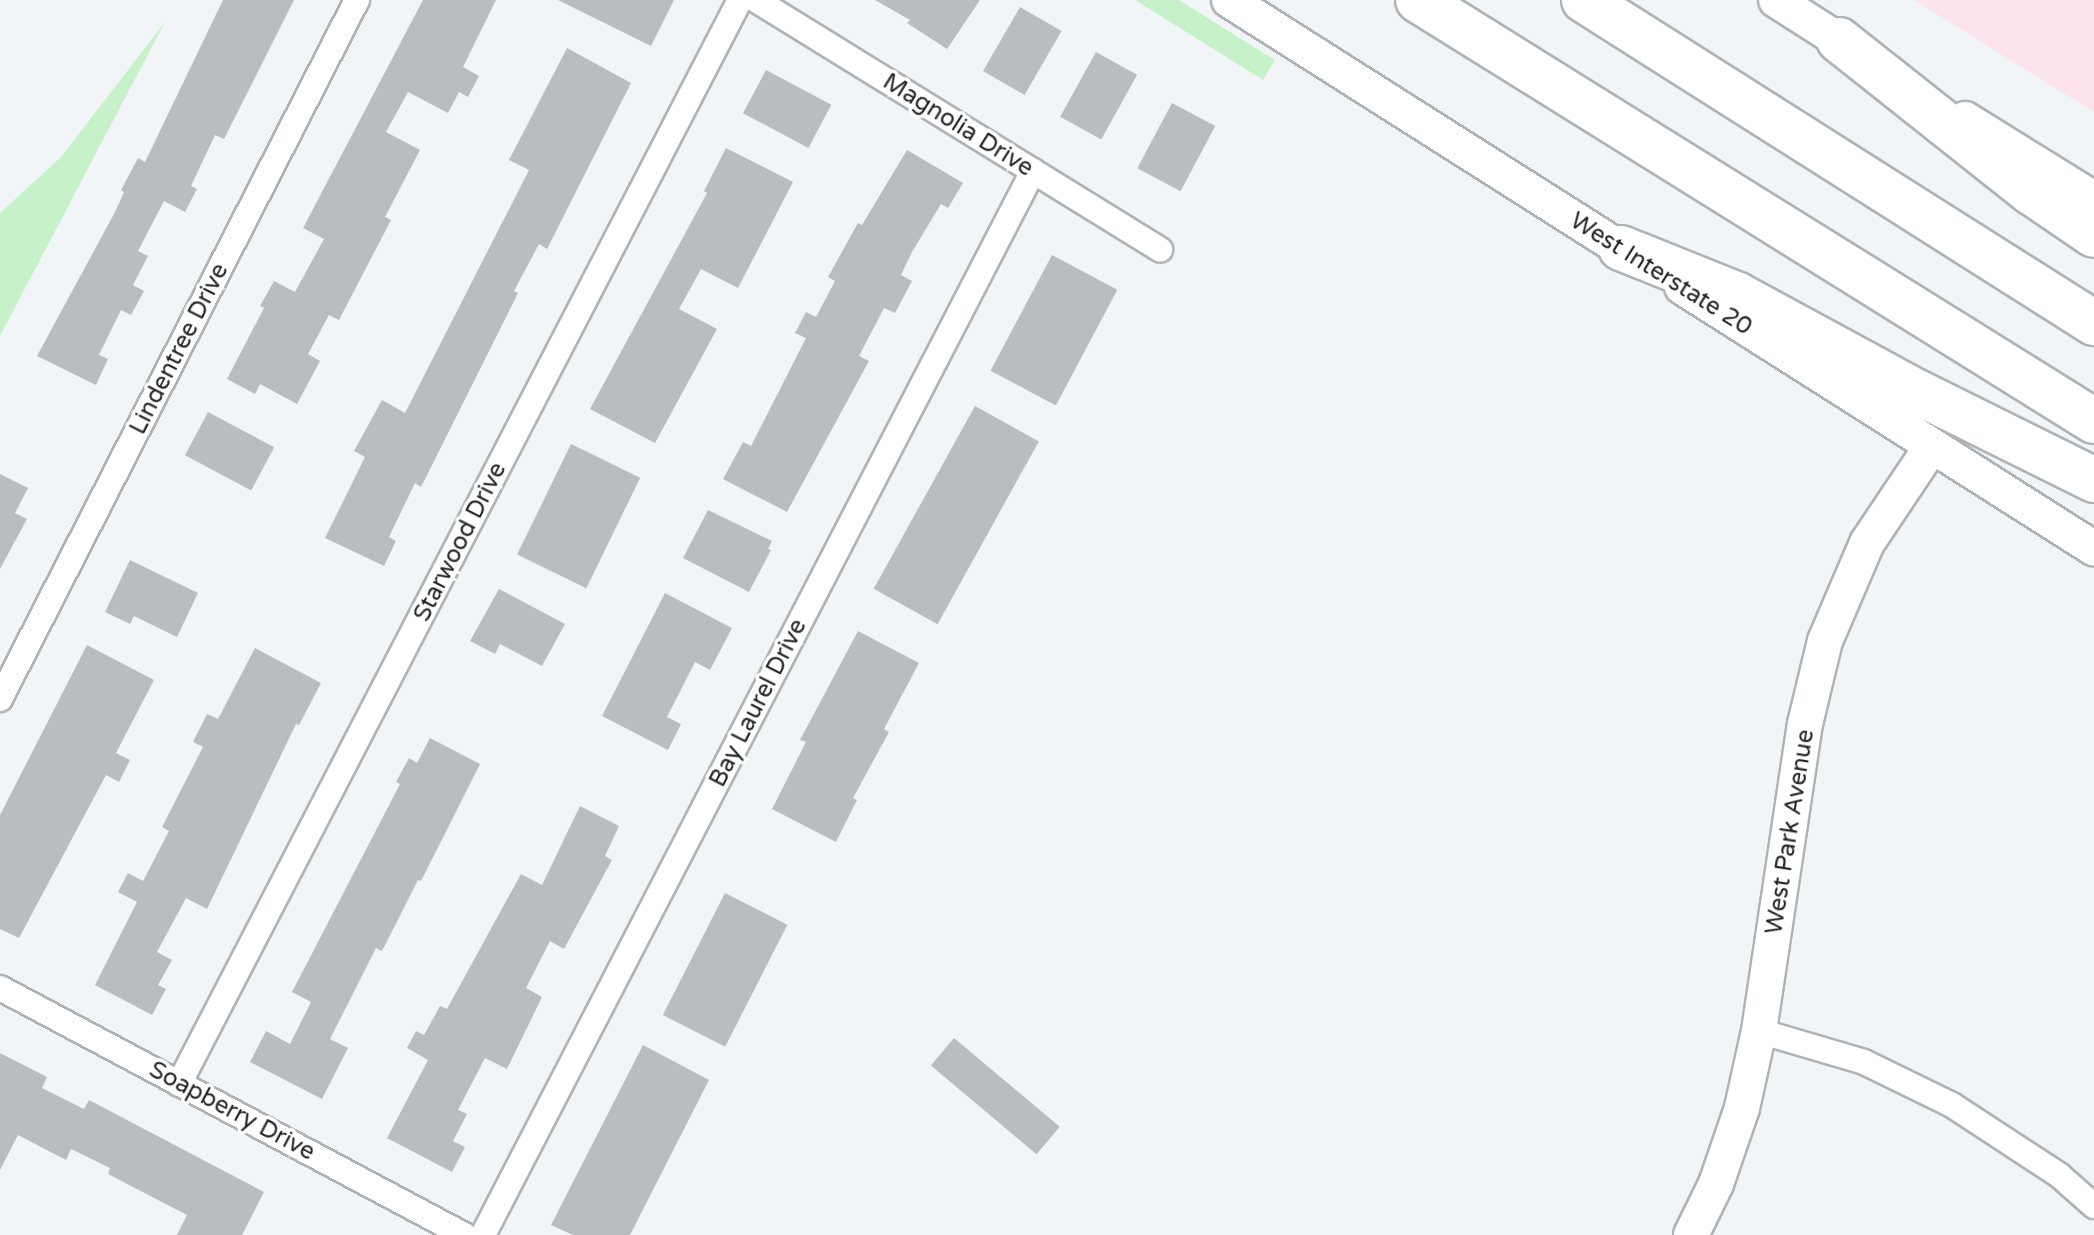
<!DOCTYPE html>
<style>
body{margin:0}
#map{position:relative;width:2094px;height:1235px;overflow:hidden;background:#f2f5f8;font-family:"Varela Round",sans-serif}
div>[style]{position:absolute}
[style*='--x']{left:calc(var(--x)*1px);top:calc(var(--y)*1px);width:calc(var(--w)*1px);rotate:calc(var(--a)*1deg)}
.commercial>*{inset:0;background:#fce3ed}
.green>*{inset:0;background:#c7f2c9}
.building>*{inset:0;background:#babdbf;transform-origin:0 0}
.roads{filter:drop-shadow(2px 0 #b0b3b5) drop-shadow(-2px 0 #b0b3b5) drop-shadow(0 2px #b0b3b5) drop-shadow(0 -2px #b0b3b5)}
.street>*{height:24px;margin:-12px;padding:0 12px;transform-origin:12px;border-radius:12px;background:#fff}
.secondary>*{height:34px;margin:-17px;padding:0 17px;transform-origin:17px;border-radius:17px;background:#fff}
.highway>*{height:44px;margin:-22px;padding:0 22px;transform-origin:22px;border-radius:22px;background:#fff}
span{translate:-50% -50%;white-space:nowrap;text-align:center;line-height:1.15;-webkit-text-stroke:7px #fff;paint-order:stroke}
.street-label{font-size:24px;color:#232425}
</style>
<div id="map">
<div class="commercial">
<i style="clip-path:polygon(1914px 0,2094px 0,2094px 112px,2034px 75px)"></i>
</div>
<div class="green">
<i style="clip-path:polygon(1135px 0,1179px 0,1275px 60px,1263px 80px)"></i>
<i style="clip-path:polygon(165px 22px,0 336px,0 213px,61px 157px)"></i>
</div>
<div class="building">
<i style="clip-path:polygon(223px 0,294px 0,224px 139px,215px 135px,191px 186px,197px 189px,185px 212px,164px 201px,138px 251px,148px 256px,133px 285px,144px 291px,131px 315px,121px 310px,99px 355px,108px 359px,96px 385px,37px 356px,115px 212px,124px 192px,121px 190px,138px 158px,145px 162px)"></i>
<i style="clip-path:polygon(423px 0,496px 0,463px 67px,479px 76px,468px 97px,459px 92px,448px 113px,408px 92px,386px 132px,420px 150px,385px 217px,391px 220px,339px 320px,329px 315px,308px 354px,320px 361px,297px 404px,260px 384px,255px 394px,227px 379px,264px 308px,260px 306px,274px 281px,295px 292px,324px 239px,303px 228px)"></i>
<i style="clip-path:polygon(558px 0,674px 0,651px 46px)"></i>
<i style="clip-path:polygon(875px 0,980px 0,947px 49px,907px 23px,910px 20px)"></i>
<i style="left:1020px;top:7px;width:48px;height:74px;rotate:30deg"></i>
<i style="clip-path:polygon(567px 48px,631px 83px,547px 249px,539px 244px,514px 291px,518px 293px,421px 487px,415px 483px,389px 537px,396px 541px,384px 566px,325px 538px,365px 457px,354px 451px,382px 400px,405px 413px,529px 170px,509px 160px)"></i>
<i style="left:1096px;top:52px;width:47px;height:74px;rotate:29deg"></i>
<i style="left:766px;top:70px;width:74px;height:49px;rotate:28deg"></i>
<i style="left:1172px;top:103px;width:49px;height:74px;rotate:28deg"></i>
<i style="clip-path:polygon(726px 148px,793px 182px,738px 288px,701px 269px,679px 309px,717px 329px,655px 443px,590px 409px,707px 193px,704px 191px)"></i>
<i style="clip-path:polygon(907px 150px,963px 183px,948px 208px,941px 204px,912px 252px,901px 275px,912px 281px,895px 313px,884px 308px,859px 356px,869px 361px,787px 512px,723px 479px,743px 442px,751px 446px,806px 338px,795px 333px,806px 312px,816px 317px,835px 281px,828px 277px,858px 223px,862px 225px)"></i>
<i style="left:1052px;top:255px;width:74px;height:131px;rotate:28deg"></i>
<i style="left:975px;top:406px;width:73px;height:209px;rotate:29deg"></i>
<i style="left:208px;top:412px;width:75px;height:49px;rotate:28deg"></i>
<i style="left:571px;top:444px;width:77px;height:123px;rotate:26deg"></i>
<i style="clip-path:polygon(0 474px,28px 488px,15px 513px,27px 519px,0 569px)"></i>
<i style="clip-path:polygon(708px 510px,772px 541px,768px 549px,771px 550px,749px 592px,683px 558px)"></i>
<i style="clip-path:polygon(130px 560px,198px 593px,177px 637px,134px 616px,130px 624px,105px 612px)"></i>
<i style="clip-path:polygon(499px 589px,565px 624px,542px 666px,500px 644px,495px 654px,470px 641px)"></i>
<i style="clip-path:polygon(665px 593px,732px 628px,710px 670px,695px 662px,667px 717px,681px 724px,668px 750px,602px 716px)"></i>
<i style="clip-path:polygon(858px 631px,919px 663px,884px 729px,889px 732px,853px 798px,857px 800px,836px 842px,772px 809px,806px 742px,800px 740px)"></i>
<i style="clip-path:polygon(87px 645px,154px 680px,116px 753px,130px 760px,119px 782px,106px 775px,19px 938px,0 929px,0 815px)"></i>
<i style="clip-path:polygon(255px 648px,321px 683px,299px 725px,296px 724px,207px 909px,186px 898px,157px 952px,172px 960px,158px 985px,166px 989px,152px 1015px,95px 985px,137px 902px,118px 892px,128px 873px,143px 881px,169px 831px,162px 827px,203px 747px,193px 742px,207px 714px,218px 719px)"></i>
<i style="clip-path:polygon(430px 738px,480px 764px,421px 881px,418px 880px,382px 951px,376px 948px,330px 1039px,348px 1048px,322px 1099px,250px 1062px,266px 1031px,290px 1044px,311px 1002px,292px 992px,400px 784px,396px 782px,409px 758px,417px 763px)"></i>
<i style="clip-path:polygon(580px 806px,619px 826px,605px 856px,612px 860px,564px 949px,550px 941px,526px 988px,542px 997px,507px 1069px,485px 1058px,458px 1110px,467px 1114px,453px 1141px,465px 1147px,452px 1172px,387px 1138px,428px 1060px,407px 1048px,416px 1031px,424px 1035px,440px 1006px,447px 1009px,521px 874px,542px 885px)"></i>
<i style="left:725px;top:893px;width:70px;height:137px;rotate:27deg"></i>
<i style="left:954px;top:1038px;width:138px;height:36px;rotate:40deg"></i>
<i style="clip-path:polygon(643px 1045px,709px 1080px,630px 1235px,573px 1235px,551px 1225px)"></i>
<i style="clip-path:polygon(0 1053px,47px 1077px,42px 1088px,84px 1109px,89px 1100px,264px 1192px,242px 1235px,177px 1235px,187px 1215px,108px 1174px,110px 1168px,71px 1149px,66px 1160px,18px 1135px,0 1170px)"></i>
</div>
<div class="roads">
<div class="street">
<i style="--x:756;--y:0;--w:475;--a:31.7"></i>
<i style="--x:0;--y:699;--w:785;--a:-62.95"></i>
<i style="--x:0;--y:988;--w:526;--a:28.03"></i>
<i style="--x:1759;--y:1031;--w:109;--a:16.4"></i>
<i style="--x:1864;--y:1062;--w:98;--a:26"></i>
<i style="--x:1952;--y:1105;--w:128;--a:33.2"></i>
<i style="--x:2059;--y:1175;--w:47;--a:41.5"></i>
<i style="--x:179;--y:1084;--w:1221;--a:-62.64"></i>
<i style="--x:483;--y:1235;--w:1198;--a:-62.66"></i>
</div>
<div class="secondary">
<i style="--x:1229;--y:0;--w:488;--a:32.4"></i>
<i style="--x:1776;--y:0;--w:98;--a:32.6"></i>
<i style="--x:1965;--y:119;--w:152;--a:31.8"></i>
<i style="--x:1682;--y:287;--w:488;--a:32.4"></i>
<i style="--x:1691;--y:1235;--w:57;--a:-63.9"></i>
<i style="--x:1716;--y:1184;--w:80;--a:-71.1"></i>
<i style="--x:1742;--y:1108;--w:79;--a:-77.6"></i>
<i style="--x:1759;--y:1031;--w:310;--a:-81.5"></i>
<i style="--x:1805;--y:724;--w:85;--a:-76.5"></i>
<i style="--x:1825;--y:641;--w:107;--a:-66.8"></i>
<i style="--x:1867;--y:543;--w:117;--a:-56.2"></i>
</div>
<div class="highway">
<i style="--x:1418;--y:0;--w:796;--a:31.91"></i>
<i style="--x:1584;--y:0;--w:604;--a:32.35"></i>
<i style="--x:1839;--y:40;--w:245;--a:38.4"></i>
<i style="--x:2031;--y:192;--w:76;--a:34.3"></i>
<i style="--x:1621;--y:248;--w:126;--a:21.9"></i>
<i style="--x:1738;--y:295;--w:204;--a:28.5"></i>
<i style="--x:1917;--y:392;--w:198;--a:26.4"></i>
</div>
</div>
<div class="street-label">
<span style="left:958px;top:125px;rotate:32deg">Magnolia Drive</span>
<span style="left:1661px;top:274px;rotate:32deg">West Interstate 20</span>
<span style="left:179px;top:349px;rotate:-63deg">Lindentree Drive</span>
<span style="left:460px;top:542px;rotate:-63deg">Starwood Drive</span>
<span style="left:758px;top:703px;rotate:-63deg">Bay Laurel Drive</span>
<span style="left:1790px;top:832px;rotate:-81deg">West Park Avenue</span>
<span style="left:232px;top:1111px;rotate:28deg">Soapberry Drive</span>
</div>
</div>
